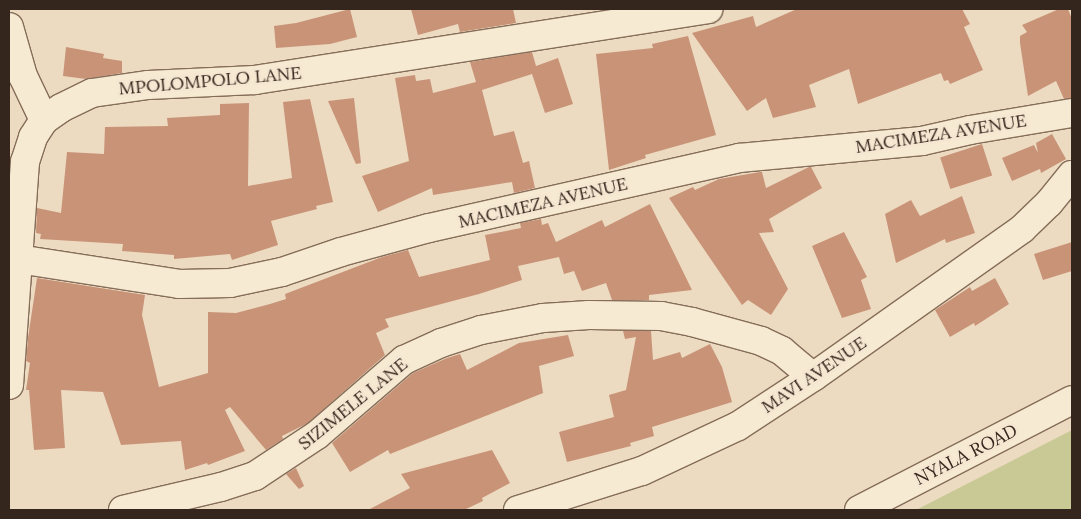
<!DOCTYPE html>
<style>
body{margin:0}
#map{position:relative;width:1081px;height:519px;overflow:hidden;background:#ecdbc1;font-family:Lora,serif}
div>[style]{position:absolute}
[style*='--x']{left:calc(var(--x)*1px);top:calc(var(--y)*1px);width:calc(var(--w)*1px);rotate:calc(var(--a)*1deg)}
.green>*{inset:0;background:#c8c995}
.building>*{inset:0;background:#c99378;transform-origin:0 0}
.roads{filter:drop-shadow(1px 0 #856d59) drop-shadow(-1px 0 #856d59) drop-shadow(0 1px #856d59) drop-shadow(0 -1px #856d59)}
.minor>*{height:28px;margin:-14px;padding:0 14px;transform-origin:14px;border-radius:14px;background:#f7ead3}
span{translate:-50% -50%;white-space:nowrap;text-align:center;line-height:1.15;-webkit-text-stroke:5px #f4e6d0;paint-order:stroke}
.street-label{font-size:18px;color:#35261d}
.frame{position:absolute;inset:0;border:10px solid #35261d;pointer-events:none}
</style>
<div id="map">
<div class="green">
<i style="clip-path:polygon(1072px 430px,1072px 510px,916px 510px)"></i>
</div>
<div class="building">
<i style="clip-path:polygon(350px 9px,357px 37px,330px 44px,276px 48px,274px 26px,296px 23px)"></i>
<i style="clip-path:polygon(411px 9px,513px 9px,516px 23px,460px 32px,458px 24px,418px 35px)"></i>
<i style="clip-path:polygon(797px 9px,962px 9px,970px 24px,964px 27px,983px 70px,950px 84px,948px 80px,944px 81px,941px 73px,858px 104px,849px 69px,809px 85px,816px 107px,773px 118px,766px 98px,747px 111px,692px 33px,753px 16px,756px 27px)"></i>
<i style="clip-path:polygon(1059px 9px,1068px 9px,1072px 19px,1072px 98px,1064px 99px,1056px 81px,1028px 96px,1020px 43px,1020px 36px,1027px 32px,1022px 25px)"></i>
<i style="clip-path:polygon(688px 36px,716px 135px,645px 155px,646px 158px,609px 170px,596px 54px,653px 48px,652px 44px)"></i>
<i style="clip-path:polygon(66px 47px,104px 54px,103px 58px,122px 61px,122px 73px,86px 79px,63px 76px)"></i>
<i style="clip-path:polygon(532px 52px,536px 66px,558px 58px,573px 104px,545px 113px,532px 74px,482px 90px,494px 136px,514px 131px,523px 163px,529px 161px,535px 188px,514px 193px,512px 182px,433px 195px,432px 188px,378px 212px,362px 176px,409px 161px,395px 78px,415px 75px,416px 81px,430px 79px,433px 93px,476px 82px,470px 62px)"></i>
<i style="clip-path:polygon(354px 98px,361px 163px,356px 164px,328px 101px)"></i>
<i style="clip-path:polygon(310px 99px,333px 202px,316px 206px,317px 209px,271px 221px,278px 245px,232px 260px,230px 254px,174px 259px,174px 255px,122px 251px,123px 244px,40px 239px,41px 234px,36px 233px,37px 208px,61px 213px,67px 152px,104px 154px,105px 127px,168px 126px,167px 118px,220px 115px,220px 104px,249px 103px,248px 186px,292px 178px,283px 102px)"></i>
<i style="clip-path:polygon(1052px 134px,1066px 159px,1041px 173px,1040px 169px,1012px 181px,1002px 158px,1034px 145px,1038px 153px,1036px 143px)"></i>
<i style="left:982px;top:144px;width:33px;height:44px;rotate:72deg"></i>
<i style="clip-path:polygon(809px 167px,811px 167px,822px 188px,769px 219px,774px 232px,759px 233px,788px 289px,771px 315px,748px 300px,742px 305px,669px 198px,693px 187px,695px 190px,719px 179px,760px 172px,762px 172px,766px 188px)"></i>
<i style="clip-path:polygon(962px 196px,975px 233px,946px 243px,945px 239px,896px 263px,885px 214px,911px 200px,920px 216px)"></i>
<i style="clip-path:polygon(650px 204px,692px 290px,649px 295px,649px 300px,612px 300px,606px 283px,582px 291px,574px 271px,564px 274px,559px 257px,518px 266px,522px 280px,479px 294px,385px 319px,389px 327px,376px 333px,385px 355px,308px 423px,282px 436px,283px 439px,266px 450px,230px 407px,225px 410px,245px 451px,208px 465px,207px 463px,185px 470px,181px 441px,121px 445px,103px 392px,61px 390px,65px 448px,34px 450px,29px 390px,26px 390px,30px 363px,26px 361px,28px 338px,37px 278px,145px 295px,142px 315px,159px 387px,208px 373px,208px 312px,236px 313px,270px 304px,286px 299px,285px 294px,382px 257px,408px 250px,419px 277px,490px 260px,485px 235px,521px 228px,520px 223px,541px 219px,542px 225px,548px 223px,556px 242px,602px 220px,605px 227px)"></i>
<i style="clip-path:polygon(844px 232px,867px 277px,861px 280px,871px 309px,842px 318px,812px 246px)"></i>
<i style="clip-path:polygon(1072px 242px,1072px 271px,1043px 280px,1034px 254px)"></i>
<i style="clip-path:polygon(995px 278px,1009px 304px,975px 326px,974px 323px,950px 337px,935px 310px,970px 287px,972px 291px)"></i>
<i style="clip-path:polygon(623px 331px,651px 331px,653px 360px,680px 352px,682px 358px,710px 344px,722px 367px,732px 402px,652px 427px,654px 436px,630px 443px,631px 446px,567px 462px,559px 432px,614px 417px,609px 395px,626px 390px,636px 337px,625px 339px)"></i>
<i style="clip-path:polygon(568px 335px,574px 356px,539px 366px,543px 393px,390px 454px,388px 450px,350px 472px,332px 443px,413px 373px,447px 358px,460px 354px,467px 370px,519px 343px)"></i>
<i style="clip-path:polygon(492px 450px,510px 483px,482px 498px,483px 501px,464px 510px,368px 510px,410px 488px,401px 474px)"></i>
<i style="clip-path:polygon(296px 468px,304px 486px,299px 489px,286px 474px)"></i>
</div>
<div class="roads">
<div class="minor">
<i style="--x:9;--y:27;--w:51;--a:74.1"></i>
<i style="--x:23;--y:76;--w:49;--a:64.5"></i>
<i style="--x:18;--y:259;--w:163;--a:8.8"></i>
<i style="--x:179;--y:284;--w:51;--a:-1.1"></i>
<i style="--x:230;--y:283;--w:53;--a:-11.9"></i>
<i style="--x:282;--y:272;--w:62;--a:-18.7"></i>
<i style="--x:341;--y:252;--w:91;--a:-15.3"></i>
<i style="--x:429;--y:228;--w:318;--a:-12.7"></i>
<i style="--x:739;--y:158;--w:184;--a:-5.3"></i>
<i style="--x:922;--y:141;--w:49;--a:-12.9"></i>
<i style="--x:970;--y:130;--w:103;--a:-9.5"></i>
<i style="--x:9;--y:385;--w:224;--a:-85.9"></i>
<i style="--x:25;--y:162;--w:26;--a:-72"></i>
<i style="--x:33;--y:137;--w:20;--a:-57"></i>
<i style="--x:44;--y:120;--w:21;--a:-35"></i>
<i style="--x:61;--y:108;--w:34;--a:-26"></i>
<i style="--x:92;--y:93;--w:57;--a:-8.1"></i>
<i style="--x:148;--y:85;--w:107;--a:-2.7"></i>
<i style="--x:255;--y:80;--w:459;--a:-8.9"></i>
<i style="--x:123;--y:510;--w:101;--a:-13.2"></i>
<i style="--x:221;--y:487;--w:36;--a:-18"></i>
<i style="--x:255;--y:476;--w:74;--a:-33.5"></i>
<i style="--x:317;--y:435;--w:115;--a:-40.8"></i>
<i style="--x:404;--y:360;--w:41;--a:-24.7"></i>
<i style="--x:441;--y:343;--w:42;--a:-18"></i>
<i style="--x:481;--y:330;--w:63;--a:-11"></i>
<i style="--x:543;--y:318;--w:46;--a:-3.7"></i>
<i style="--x:589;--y:315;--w:72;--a:0.8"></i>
<i style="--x:661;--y:316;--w:32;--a:11"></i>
<i style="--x:692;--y:322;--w:72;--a:15.4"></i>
<i style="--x:761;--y:341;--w:23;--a:25"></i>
<i style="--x:782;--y:351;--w:40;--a:40"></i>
<i style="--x:518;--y:510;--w:130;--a:-17.5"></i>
<i style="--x:642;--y:471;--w:106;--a:-25.1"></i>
<i style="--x:738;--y:426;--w:90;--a:-33.2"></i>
<i style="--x:813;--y:377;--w:256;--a:-35.3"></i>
<i style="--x:1022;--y:229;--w:37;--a:-44"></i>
<i style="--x:1049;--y:203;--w:36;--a:-51"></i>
<i style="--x:859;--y:510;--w:240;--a:-27.3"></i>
</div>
</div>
<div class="street-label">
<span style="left:210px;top:81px;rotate:-5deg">MPOLOMPOLO LANE</span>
<span style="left:941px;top:134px;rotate:-9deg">MACIMEZA AVENUE</span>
<span style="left:543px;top:203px;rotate:-13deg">MACIMEZA AVENUE</span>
<span style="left:814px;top:375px;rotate:-34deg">MAVI AVENUE</span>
<span style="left:353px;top:404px;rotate:-39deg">SIZIMELE LANE</span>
<span style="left:966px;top:455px;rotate:-27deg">NYALA ROAD</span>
</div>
<div class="frame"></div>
</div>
